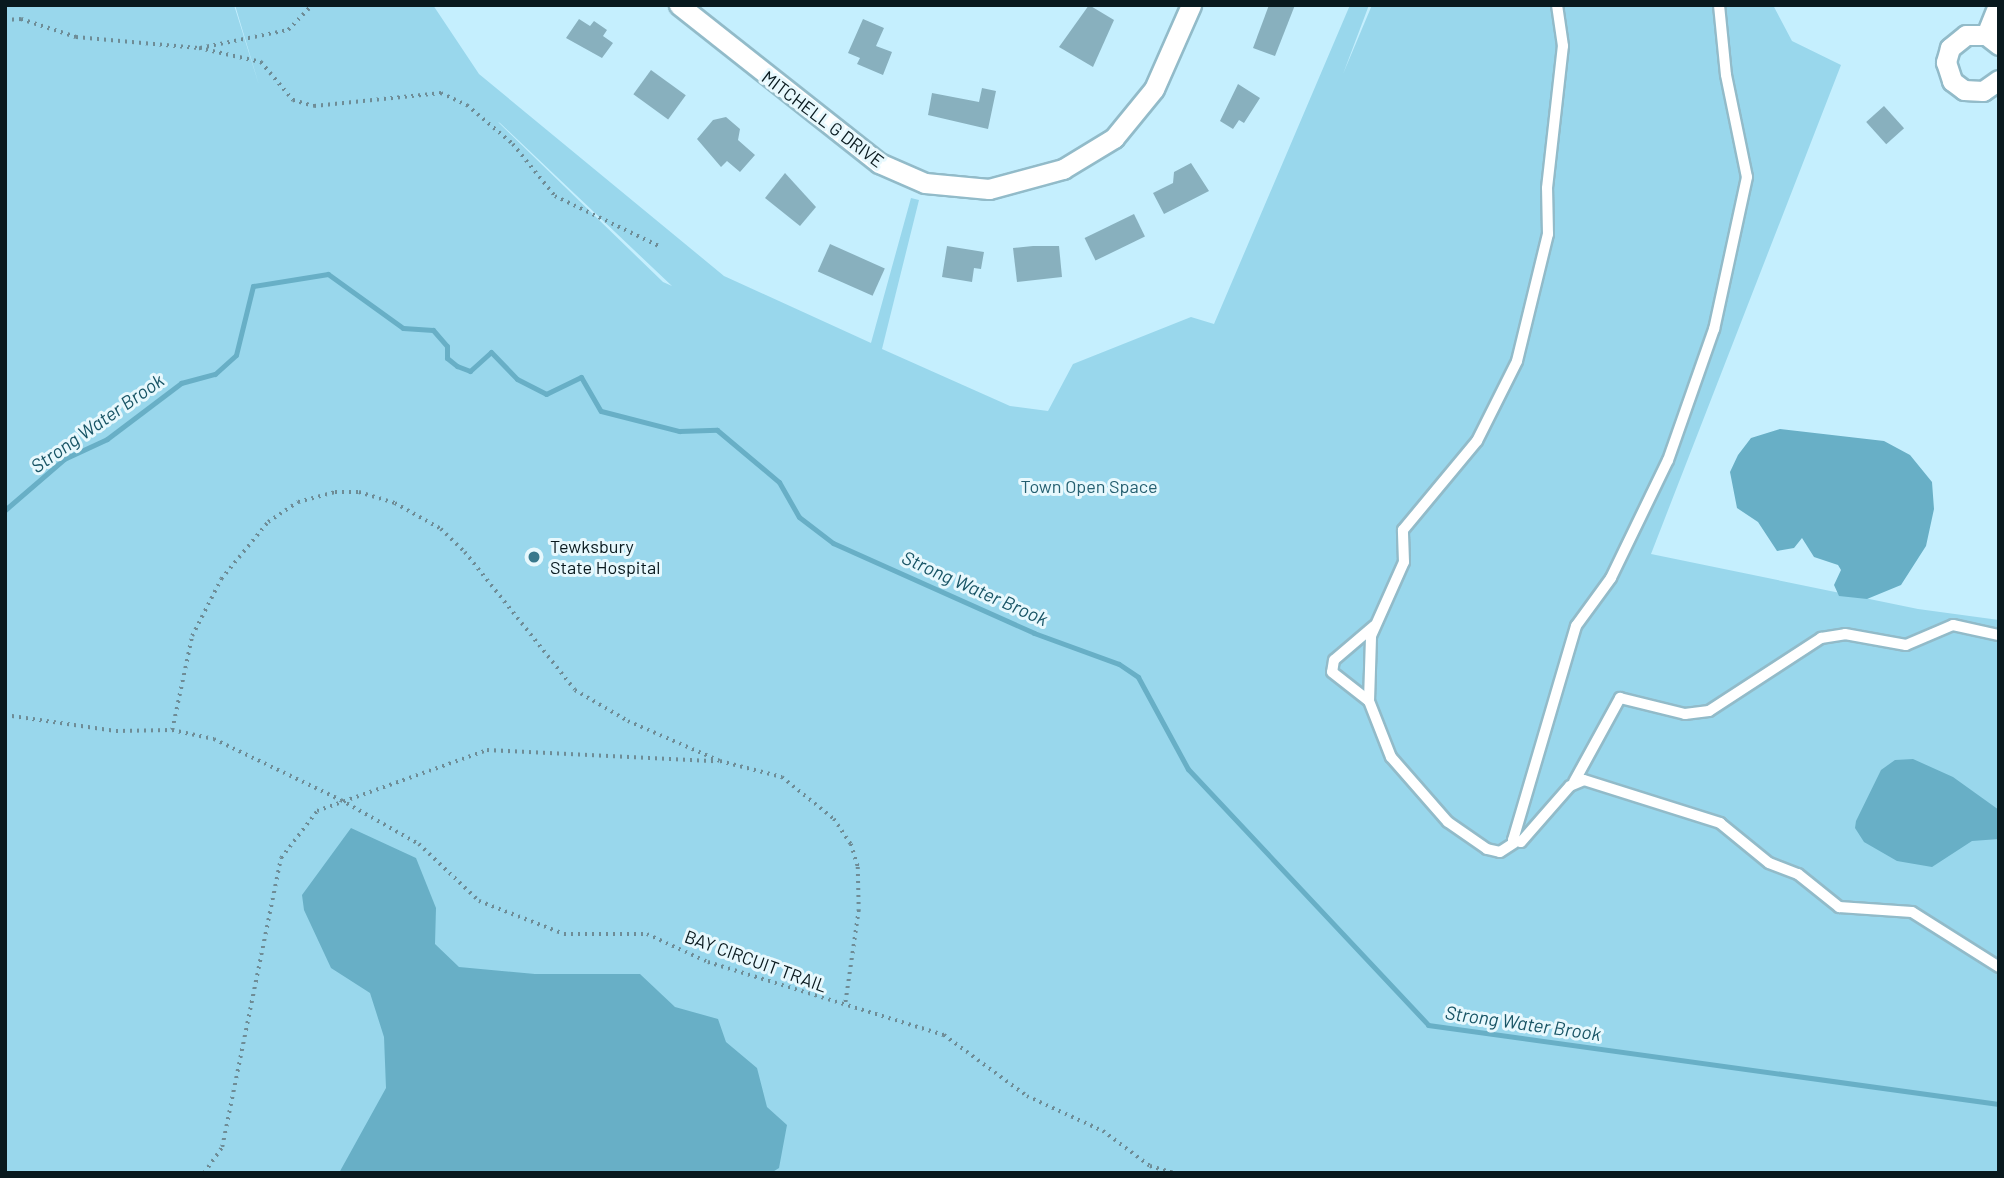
<!DOCTYPE html>
<style>
body{margin:0}
#map{position:relative;width:2004px;height:1178px;overflow:hidden;background:#c5effe;font-family:Barlow,sans-serif}
div>[style]{position:absolute}
[style*='--x']{left:calc(var(--x)*1px);top:calc(var(--y)*1px);width:calc(var(--w)*1px);rotate:calc(var(--a)*1deg)}
.green>*{inset:0;background:#99d7ec}
.water>*{inset:0;background:#68afc6}
.stream>*{height:5px;margin:-2.5px;padding:0 2.5px;transform-origin:2.5px;border-radius:2.5px;background:#68afc6}
.building>*{inset:0;background:#88b0be;transform-origin:0 0}
.path>*{height:3.5px;margin-top:-1.75px;transform-origin:0;background:repeating-linear-gradient(90deg,#6e8c96 0 2px,transparent 0 7px)}
.roads{filter:drop-shadow(2px 0 #92bbc9) drop-shadow(-2px 0 #92bbc9) drop-shadow(0 2px #92bbc9) drop-shadow(0 -2px #92bbc9)}
.service>*{height:10px;margin:-5px;padding:0 5px;transform-origin:5px;border-radius:5px;background:#fff}
.minor>*{height:19px;margin:-9.5px;padding:0 9.5px;transform-origin:9.5px;border-radius:9.5px;background:#fff}
.dots>*{width:19px;height:19px;translate:-50% -50%;box-sizing:border-box;border:4px solid #e7f8fd;border-radius:50%}
span{translate:-50% -50%;white-space:nowrap;text-align:center;line-height:1.15;-webkit-text-stroke:6px #e7f8fd;paint-order:stroke}
.street-label{font-size:18px;color:#09191e}
.park-label{font-size:18px;color:#255f70}
.poi-label{font-size:18px;color:#09191e}
.left{translate:0 -50%;text-align:left}
.water-label{font-size:19px;color:#185465;font-style:italic}
.frame{position:absolute;inset:0;border:7px solid #09191e;pointer-events:none}
</style>
<div id="map">
<div class="green">
<i style="clip-path:polygon(evenodd,5px 5px,234px 5px,259px 85px,235px 5px,433px 5px,479px 74px,724px 276px,871px 343px,911px 198px,919px 200px,882px 349px,1010px 406px,1048px 411px,1073px 364px,1191px 317px,1214px 324px,1350px 5px,1369px 5px,1343px 74px,1372px 5px,1773px 5px,1792px 41px,1841px 65px,1651px 554px,1918px 609px,1999px 620px,1999px 1173px,5px 1173px,5px 5px,498px 122px,500px 123px,672px 286px,663px 282px,498px 122px)"></i>
</div>
<div class="water">
<i style="clip-path:polygon(1780px 429px,1884px 441px,1910px 455px,1932px 482px,1934px 509px,1926px 546px,1901px 585px,1867px 599px,1839px 596px,1834px 585px,1841px 570px,1838px 565px,1814px 557px,1802px 538px,1794px 548px,1777px 551px,1758px 522px,1737px 508px,1730px 472px,1738px 455px,1751px 438px)"></i>
<i style="clip-path:polygon(1913px 759px,1953px 777px,1999px 810px,1999px 839px,1972px 841px,1932px 867px,1897px 861px,1864px 842px,1855px 828px,1856px 821px,1881px 770px,1895px 760px)"></i>
<i style="clip-path:polygon(351px 828px,416px 858px,436px 908px,435px 944px,459px 967px,535px 974px,640px 974px,675px 1007px,718px 1019px,726px 1042px,757px 1068px,767px 1107px,787px 1125px,779px 1168px,771px 1173px,339px 1173px,386px 1088px,384px 1037px,370px 993px,331px 968px,304px 910px,302px 895px)"></i>
</div>
<div class="stream">
<i style="--x:5;--y:510;--w:78;--a:-40.8"></i>
<i style="--x:64;--y:459;--w:47;--a:-24.9"></i>
<i style="--x:107;--y:439;--w:93;--a:-37.1"></i>
<i style="--x:181;--y:383;--w:35;--a:-15"></i>
<i style="--x:215;--y:374;--w:28;--a:-42"></i>
<i style="--x:236;--y:355;--w:71;--a:-76.2"></i>
<i style="--x:253;--y:286;--w:76;--a:-9.1"></i>
<i style="--x:328;--y:274;--w:92;--a:35.8"></i>
<i style="--x:403;--y:328;--w:30;--a:4"></i>
<i style="--x:433;--y:330;--w:21;--a:49"></i>
<i style="--x:447;--y:346;--w:12;--a:90"></i>
<i style="--x:447;--y:358;--w:13;--a:39"></i>
<i style="--x:457;--y:366;--w:14;--a:21"></i>
<i style="--x:470;--y:371;--w:28;--a:-42"></i>
<i style="--x:491;--y:352;--w:37;--a:46"></i>
<i style="--x:517;--y:379;--w:33;--a:27"></i>
<i style="--x:546;--y:394;--w:39;--a:-26"></i>
<i style="--x:581;--y:377;--w:39;--a:60"></i>
<i style="--x:601;--y:411;--w:81;--a:14.4"></i>
<i style="--x:679;--y:431;--w:38;--a:-2"></i>
<i style="--x:717;--y:430;--w:81;--a:40"></i>
<i style="--x:779;--y:482;--w:40;--a:60.3"></i>
<i style="--x:799;--y:517;--w:43;--a:37.4"></i>
<i style="--x:833;--y:543;--w:220;--a:24.1"></i>
<i style="--x:1034;--y:633;--w:90;--a:20"></i>
<i style="--x:1119;--y:664;--w:23;--a:34"></i>
<i style="--x:1138;--y:677;--w:105;--a:61.5"></i>
<i style="--x:1188;--y:769;--w:351;--a:46.8"></i>
<i style="--x:1428;--y:1025;--w:576;--a:7.88"></i>
</div>
<div class="building">
<i style="clip-path:polygon(1089px 5px,1114px 20px,1093px 67px,1059px 47px)"></i>
<i style="clip-path:polygon(1269px 5px,1295px 5px,1275px 56px,1253px 48px)"></i>
<i style="clip-path:polygon(579px 19px,590px 26px,594px 21px,607px 30px,603px 36px,613px 43px,602px 58px,566px 38px)"></i>
<i style="clip-path:polygon(863px 19px,884px 28px,876px 46px,892px 52px,883px 75px,857px 64px,860px 58px,848px 53px)"></i>
<i style="left:651px;top:70px;width:43px;height:30px;rotate:36deg"></i>
<i style="clip-path:polygon(1238px 84px,1260px 98px,1244px 123px,1239px 120px,1233px 129px,1220px 121px)"></i>
<i style="clip-path:polygon(982px 88px,996px 91px,988px 129px,928px 115px,932px 93px,979px 102px)"></i>
<i style="left:1884px;top:106px;width:30px;height:24px;rotate:48deg"></i>
<i style="clip-path:polygon(726px 117px,740px 129px,738px 140px,755px 155px,740px 172px,727px 161px,721px 167px,697px 139px,713px 120px)"></i>
<i style="clip-path:polygon(1191px 163px,1209px 191px,1164px 214px,1153px 193px,1173px 183px,1174px 172px)"></i>
<i style="clip-path:polygon(785px 173px,816px 207px,800px 226px,765px 198px)"></i>
<i style="left:1134px;top:214px;width:25px;height:55px;rotate:64deg"></i>
<i style="left:830px;top:244px;width:60px;height:30px;rotate:24deg"></i>
<i style="clip-path:polygon(947px 246px,984px 252px,981px 269px,974px 268px,972px 282px,942px 277px)"></i>
<i style="clip-path:polygon(1033px 246px,1059px 246px,1062px 277px,1017px 282px,1013px 248px)"></i>
</div>
<div class="path">
<i style="--x:5;--y:20;--w:16;--a:-4"></i>
<i style="--x:21;--y:19;--w:58;--a:18.1"></i>
<i style="--x:76;--y:37;--w:123;--a:5.1"></i>
<i style="--x:199;--y:48;--w:64;--a:12.7"></i>
<i style="--x:261;--y:62;--w:50;--a:49.9"></i>
<i style="--x:293;--y:100;--w:22;--a:16"></i>
<i style="--x:314;--y:106;--w:128;--a:-5.8"></i>
<i style="--x:441;--y:93;--w:29;--a:25"></i>
<i style="--x:467;--y:105;--w:60;--a:40.3"></i>
<i style="--x:513;--y:144;--w:67;--a:51.1"></i>
<i style="--x:555;--y:196;--w:115;--a:25.7"></i>
<i style="--x:200;--y:48;--w:90;--a:-11.6"></i>
<i style="--x:288;--y:30;--w:35;--a:-46"></i>
<i style="--x:5;--y:715;--w:112;--a:8.2"></i>
<i style="--x:116;--y:731;--w:56;--a:-1"></i>
<i style="--x:172;--y:730;--w:43;--a:12.1"></i>
<i style="--x:214;--y:739;--w:141;--a:25.7"></i>
<i style="--x:341;--y:800;--w:90;--a:29.4"></i>
<i style="--x:419;--y:844;--w:83;--a:43.5"></i>
<i style="--x:479;--y:901;--w:91;--a:21.2"></i>
<i style="--x:564;--y:934;--w:83;--a:0"></i>
<i style="--x:647;--y:934;--w:67;--a:24.7"></i>
<i style="--x:708;--y:962;--w:247;--a:17.2"></i>
<i style="--x:944;--y:1035;--w:103;--a:36.3"></i>
<i style="--x:1027;--y:1096;--w:84;--a:24.7"></i>
<i style="--x:1103;--y:1131;--w:59;--a:36.7"></i>
<i style="--x:1150;--y:1166;--w:26;--a:16"></i>
<i style="--x:172;--y:730;--w:96;--a:-78"></i>
<i style="--x:192;--y:636;--w:64;--a:-63"></i>
<i style="--x:221;--y:579;--w:74;--a:-50.5"></i>
<i style="--x:268;--y:522;--w:36;--a:-34"></i>
<i style="--x:298;--y:502;--w:38;--a:-15"></i>
<i style="--x:335;--y:492;--w:24;--a:0"></i>
<i style="--x:359;--y:492;--w:38;--a:17"></i>
<i style="--x:395;--y:503;--w:53;--a:29.5"></i>
<i style="--x:441;--y:529;--w:33;--a:44"></i>
<i style="--x:465;--y:552;--w:176;--a:51.4"></i>
<i style="--x:575;--y:690;--w:61;--a:30.3"></i>
<i style="--x:628;--y:721;--w:100;--a:23.5"></i>
<i style="--x:720;--y:761;--w:64;--a:14.5"></i>
<i style="--x:782;--y:777;--w:67;--a:38.9"></i>
<i style="--x:834;--y:819;--w:30;--a:56"></i>
<i style="--x:851;--y:844;--w:24;--a:73"></i>
<i style="--x:858;--y:867;--w:43;--a:88.7"></i>
<i style="--x:859;--y:910;--w:98;--a:98.2"></i>
<i style="--x:204;--y:1173;--w:32;--a:-55"></i>
<i style="--x:222;--y:1147;--w:295;--a:-78.5"></i>
<i style="--x:281;--y:858;--w:59;--a:-52.5"></i>
<i style="--x:317;--y:811;--w:181;--a:-19.7"></i>
<i style="--x:487;--y:750;--w:229;--a:2.8"></i>
</div>
<div class="roads">
<div class="service">
<i style="--x:1719;--y:5;--w:70;--a:84.3"></i>
<i style="--x:1726;--y:75;--w:104;--a:78.4"></i>
<i style="--x:1747;--y:177;--w:156;--a:102.2"></i>
<i style="--x:1714;--y:329;--w:139;--a:109.3"></i>
<i style="--x:1668;--y:460;--w:131;--a:115.8"></i>
<i style="--x:1611;--y:578;--w:59;--a:126.1"></i>
<i style="--x:1576;--y:626;--w:223;--a:106.4"></i>
<i style="--x:1513;--y:840;--w:8;--a:14"></i>
<i style="--x:1521;--y:842;--w:74;--a:-48.8"></i>
<i style="--x:1570;--y:786;--w:15;--a:-23"></i>
<i style="--x:1584;--y:780;--w:143;--a:17.5"></i>
<i style="--x:1720;--y:823;--w:63;--a:39.2"></i>
<i style="--x:1769;--y:863;--w:31;--a:21"></i>
<i style="--x:1798;--y:874;--w:53;--a:38.8"></i>
<i style="--x:1839;--y:907;--w:73;--a:3.9"></i>
<i style="--x:1912;--y:912;--w:103;--a:32.3"></i>
<i style="--x:1374;--y:626;--w:52;--a:139.6"></i>
<i style="--x:1334;--y:660;--w:12;--a:99"></i>
<i style="--x:1332;--y:672;--w:47;--a:38.1"></i>
<i style="--x:1369;--y:701;--w:60;--a:68.6"></i>
<i style="--x:1391;--y:757;--w:86;--a:48.8"></i>
<i style="--x:1448;--y:822;--w:47;--a:34.7"></i>
<i style="--x:1487;--y:849;--w:13;--a:13"></i>
<i style="--x:1500;--y:852;--w:17;--a:-33"></i>
<i style="--x:1369;--y:701;--w:65;--a:-88.2"></i>
<i style="--x:1371;--y:636;--w:81;--a:-66"></i>
<i style="--x:1404;--y:562;--w:32;--a:-92"></i>
<i style="--x:1403;--y:530;--w:116;--a:-50.3"></i>
<i style="--x:1477;--y:441;--w:89;--a:-63.4"></i>
<i style="--x:1517;--y:361;--w:131;--a:-76.3"></i>
<i style="--x:1548;--y:234;--w:46;--a:-91.2"></i>
<i style="--x:1547;--y:188;--w:143;--a:-83.6"></i>
<i style="--x:1563;--y:46;--w:41;--a:-98.3"></i>
<i style="--x:1574;--y:782;--w:96;--a:-61.3"></i>
<i style="--x:1620;--y:698;--w:67;--a:13.8"></i>
<i style="--x:1685;--y:714;--w:24;--a:-7"></i>
<i style="--x:1709;--y:711;--w:134;--a:-33.1"></i>
<i style="--x:1821;--y:638;--w:24;--a:-9"></i>
<i style="--x:1845;--y:634;--w:62;--a:10.2"></i>
<i style="--x:1906;--y:645;--w:51;--a:-23.1"></i>
<i style="--x:1953;--y:625;--w:47;--a:12.3"></i>
</div>
<div class="minor">
<i style="--x:679;--y:5;--w:255;--a:38.3"></i>
<i style="--x:879;--y:163;--w:50;--a:23.5"></i>
<i style="--x:925;--y:183;--w:64;--a:5.4"></i>
<i style="--x:989;--y:189;--w:77;--a:-15.1"></i>
<i style="--x:1063;--y:169;--w:60;--a:-31.3"></i>
<i style="--x:1114;--y:138;--w:63;--a:-50.8"></i>
<i style="--x:1154;--y:89;--w:92;--a:-66.2"></i>
<i style="--x:1986;--y:35;--w:32;--a:-68"></i>
<i style="--x:1999;--y:45;--w:16;--a:-142"></i>
<i style="--x:1986;--y:35;--w:20;--a:180"></i>
<i style="--x:1966;--y:35;--w:21;--a:141"></i>
<i style="--x:1950;--y:48;--w:15;--a:106"></i>
<i style="--x:1946;--y:62;--w:20;--a:72"></i>
<i style="--x:1952;--y:81;--w:15;--a:37"></i>
<i style="--x:1964;--y:90;--w:19;--a:3"></i>
<i style="--x:1983;--y:91;--w:19;--a:-35"></i>
</div>
</div>
<div class="dots">
<i style="left:534px;top:557px;background:#38788c"></i>
</div>
<div class="street-label">
<span style="left:823px;top:119px;rotate:37deg">MITCHELL G DRIVE</span>
<span style="left:756px;top:961px;rotate:20deg">BAY CIRCUIT TRAIL</span>
</div>
<div class="park-label">
<span style="left:1089px;top:486px">Town Open Space</span>
</div>
<div class="poi-label">
<span class="left" style="left:550px;top:557px">Tewksbury<br>State Hospital</span>
</div>
<div class="water-label">
<span style="left:97px;top:423px;rotate:-35deg">Strong Water Brook</span>
<span style="left:975px;top:588px;rotate:24deg">Strong Water Brook</span>
<span style="left:1523px;top:1023px;rotate:8deg">Strong Water Brook</span>
</div>
<div class="frame"></div>
</div>
